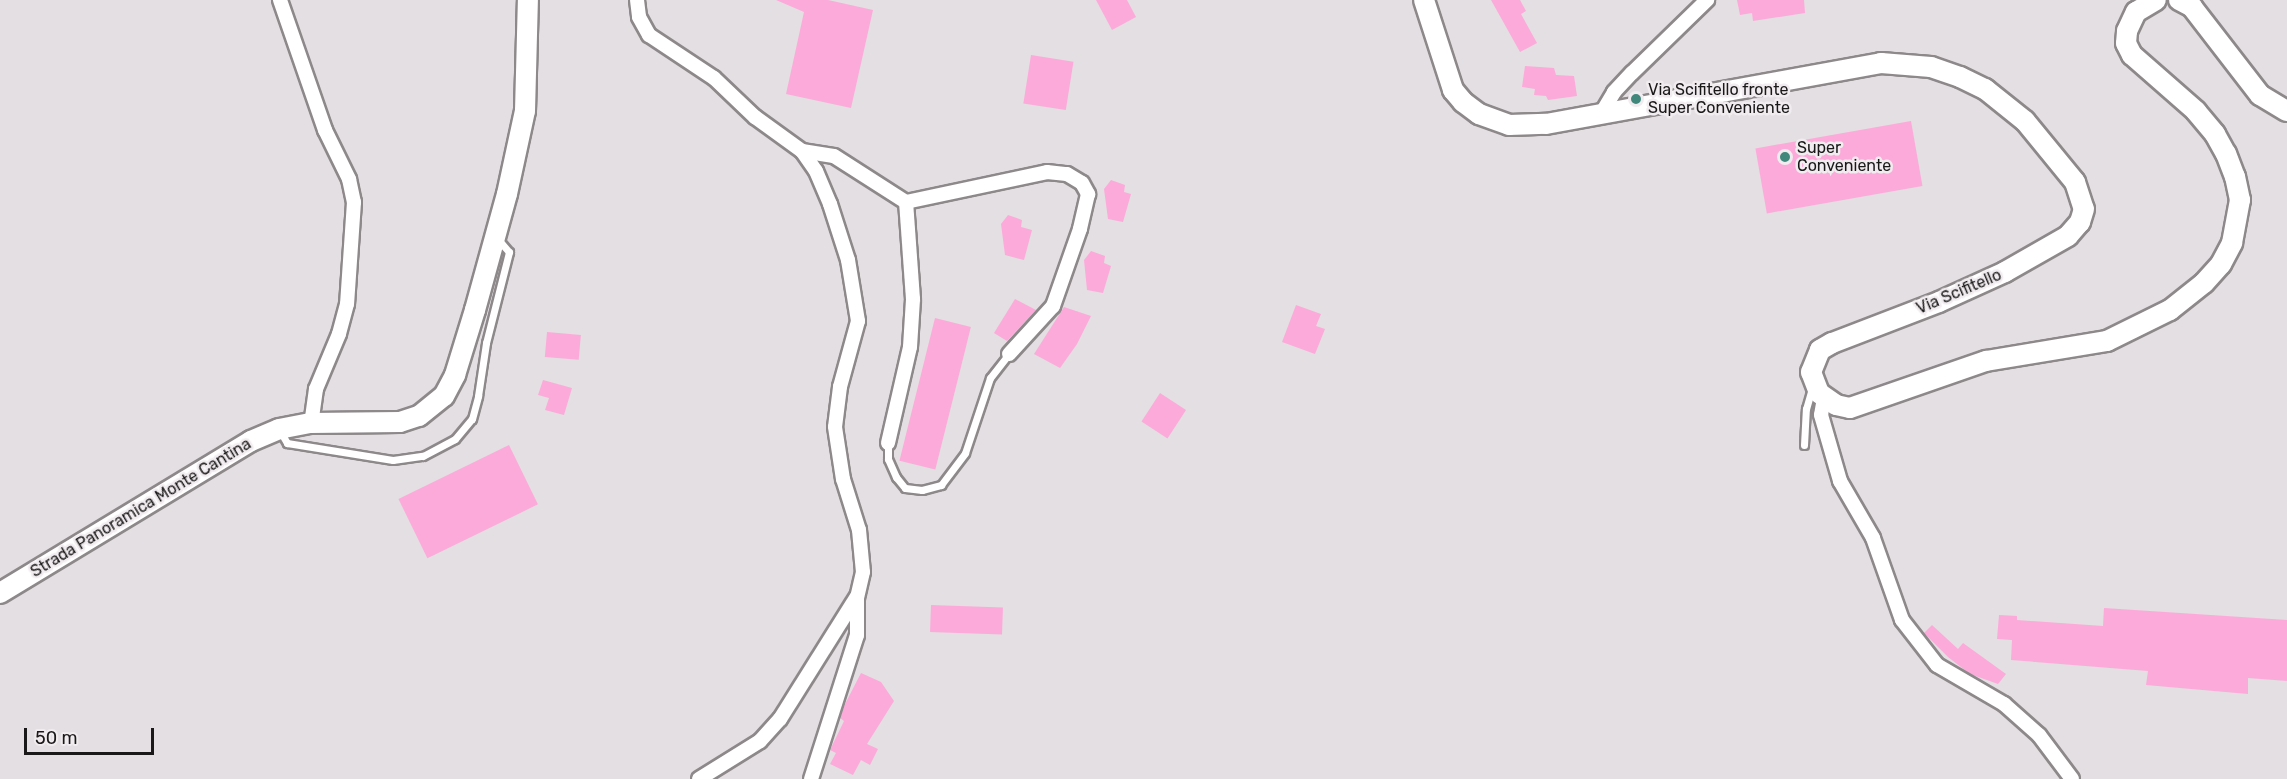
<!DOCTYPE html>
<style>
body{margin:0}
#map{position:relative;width:2287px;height:779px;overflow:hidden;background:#e4dfe2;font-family:Rubik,sans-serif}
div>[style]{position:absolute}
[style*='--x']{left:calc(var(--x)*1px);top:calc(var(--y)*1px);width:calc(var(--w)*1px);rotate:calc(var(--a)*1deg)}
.building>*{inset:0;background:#fcaada;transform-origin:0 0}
.roads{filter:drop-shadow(2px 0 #8d888a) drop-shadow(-2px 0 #8d888a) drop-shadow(0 2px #8d888a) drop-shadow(0 -2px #8d888a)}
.lane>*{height:7px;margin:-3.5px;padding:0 3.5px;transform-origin:3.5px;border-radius:3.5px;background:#fff}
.street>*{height:14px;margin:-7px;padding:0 7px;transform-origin:7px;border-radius:7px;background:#fff}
.secondary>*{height:20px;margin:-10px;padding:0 10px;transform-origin:10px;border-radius:10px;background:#fff}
.dots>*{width:16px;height:16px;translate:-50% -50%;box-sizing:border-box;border:3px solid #f1ecef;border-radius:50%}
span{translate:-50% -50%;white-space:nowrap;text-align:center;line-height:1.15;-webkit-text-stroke:5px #f1ecef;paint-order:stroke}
.poi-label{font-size:16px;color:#1a1819}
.left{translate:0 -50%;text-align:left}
.street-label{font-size:16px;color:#1a1819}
.scale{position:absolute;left:24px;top:728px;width:130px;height:27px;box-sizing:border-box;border:3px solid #1a1819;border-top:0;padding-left:8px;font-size:18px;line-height:21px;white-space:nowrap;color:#1a1819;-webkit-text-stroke:4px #f1ecef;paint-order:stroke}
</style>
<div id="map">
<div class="building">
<i style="clip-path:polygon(776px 0,828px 0,873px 10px,851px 108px,786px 94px,804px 12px)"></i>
<i style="clip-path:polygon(1096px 0,1127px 0,1136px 17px,1112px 30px)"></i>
<i style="clip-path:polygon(1491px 0,1520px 0,1526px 11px,1521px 14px,1537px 43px,1520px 52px)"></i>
<i style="clip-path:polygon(1737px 0,1804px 0,1805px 13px,1753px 21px,1752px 13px,1740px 15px)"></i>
<i style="left:1031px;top:55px;width:43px;height:49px;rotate:9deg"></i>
<i style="clip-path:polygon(1525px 66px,1554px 68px,1556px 75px,1574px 76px,1577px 96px,1548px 100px,1546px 96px,1534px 95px,1535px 89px,1522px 87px)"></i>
<i style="left:1911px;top:121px;width:66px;height:158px;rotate:80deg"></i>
<i style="clip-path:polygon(1111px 180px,1125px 185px,1124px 192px,1131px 194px,1123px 222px,1108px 219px,1104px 189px)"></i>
<i style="clip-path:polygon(1008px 215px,1022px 220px,1021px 227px,1032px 230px,1024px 260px,1005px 255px,1001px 224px)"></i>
<i style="clip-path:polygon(1091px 251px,1105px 256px,1104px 263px,1111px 266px,1103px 293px,1087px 290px,1084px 260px)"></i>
<i style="clip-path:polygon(1015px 299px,1036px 310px,1007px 341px,994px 333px)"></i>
<i style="clip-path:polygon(1296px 305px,1321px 314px,1316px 326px,1325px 329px,1315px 354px,1282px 342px)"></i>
<i style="clip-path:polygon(1064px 307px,1091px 316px,1077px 344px,1060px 368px,1034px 354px)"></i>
<i style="left:935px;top:318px;width:37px;height:147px;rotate:14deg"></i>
<i style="left:547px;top:332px;width:34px;height:25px;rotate:5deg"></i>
<i style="clip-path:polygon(543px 380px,572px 388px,564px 415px,545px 410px,549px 398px,538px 395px)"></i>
<i style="left:1160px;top:393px;width:31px;height:34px;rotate:33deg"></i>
<i style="left:509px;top:445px;width:66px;height:123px;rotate:64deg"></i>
<i style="left:931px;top:605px;width:72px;height:27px;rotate:2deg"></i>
<i style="clip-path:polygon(2104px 608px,2287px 620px,2287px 681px,2248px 678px,2248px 694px,2146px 685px,2148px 671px,2011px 660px,2012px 640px,1997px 639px,1999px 615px,2017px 616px,2017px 620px,2103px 626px)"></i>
<i style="clip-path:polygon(1932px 625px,1958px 649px,1963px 643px,2006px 674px,1998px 684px,1970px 674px,1948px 657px,1924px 633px)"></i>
<i style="clip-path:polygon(861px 673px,881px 682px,894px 701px,867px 744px,878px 749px,870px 765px,861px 760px,853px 775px,830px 764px,836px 753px,830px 750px,844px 721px,840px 718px,844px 706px)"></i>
</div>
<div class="roads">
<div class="lane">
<i style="--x:280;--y:431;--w:14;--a:60"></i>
<i style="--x:287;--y:443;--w:107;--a:9.1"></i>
<i style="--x:393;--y:460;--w:30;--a:-8"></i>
<i style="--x:423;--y:456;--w:36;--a:-28"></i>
<i style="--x:455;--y:439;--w:26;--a:-50"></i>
<i style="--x:472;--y:419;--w:24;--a:-75"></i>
<i style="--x:478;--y:396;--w:54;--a:-81.4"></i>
<i style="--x:486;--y:343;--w:94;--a:-75.8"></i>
<i style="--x:509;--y:252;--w:18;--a:-131"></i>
<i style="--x:888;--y:443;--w:16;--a:90"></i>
<i style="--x:888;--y:459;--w:20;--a:66"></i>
<i style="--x:896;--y:477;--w:14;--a:51"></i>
<i style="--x:905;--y:488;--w:17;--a:7"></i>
<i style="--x:922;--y:490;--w:20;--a:-15"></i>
<i style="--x:941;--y:485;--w:40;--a:-53"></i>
<i style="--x:965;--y:453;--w:79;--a:-71.6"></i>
<i style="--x:990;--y:378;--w:31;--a:-52"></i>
<i style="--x:1804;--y:445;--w:36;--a:-87"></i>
<i style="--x:1806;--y:409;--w:22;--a:-74"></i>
</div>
<div class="street">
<i style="--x:280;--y:0;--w:138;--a:70.9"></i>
<i style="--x:325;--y:130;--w:55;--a:63.9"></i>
<i style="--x:349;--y:179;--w:24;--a:78"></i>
<i style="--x:354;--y:202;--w:102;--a:93.9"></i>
<i style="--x:347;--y:304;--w:31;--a:105"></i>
<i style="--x:339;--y:334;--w:60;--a:112.7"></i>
<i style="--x:316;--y:389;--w:34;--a:98"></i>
<i style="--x:637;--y:0;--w:17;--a:83"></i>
<i style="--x:639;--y:17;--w:21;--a:61"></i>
<i style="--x:649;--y:35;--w:78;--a:33.5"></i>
<i style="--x:714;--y:78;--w:57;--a:43.6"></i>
<i style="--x:755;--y:117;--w:58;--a:35.9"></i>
<i style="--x:802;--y:151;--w:24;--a:55"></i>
<i style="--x:816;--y:171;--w:36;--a:67"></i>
<i style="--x:830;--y:204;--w:59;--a:72.2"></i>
<i style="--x:848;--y:260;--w:62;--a:80.7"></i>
<i style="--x:858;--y:321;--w:68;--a:105.3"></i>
<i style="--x:840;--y:387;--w:40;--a:97.1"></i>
<i style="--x:835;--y:427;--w:53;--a:81.3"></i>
<i style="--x:843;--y:479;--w:53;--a:72.6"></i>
<i style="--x:859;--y:530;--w:42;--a:84.6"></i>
<i style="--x:863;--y:572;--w:26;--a:103"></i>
<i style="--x:857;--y:597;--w:38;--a:90"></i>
<i style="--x:857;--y:635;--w:151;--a:107.7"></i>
<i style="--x:1601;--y:114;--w:26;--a:-59"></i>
<i style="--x:1614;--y:92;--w:26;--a:-47"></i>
<i style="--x:1632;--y:73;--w:105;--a:-44.2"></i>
<i style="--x:802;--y:151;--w:32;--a:9"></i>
<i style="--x:834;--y:156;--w:85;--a:32.6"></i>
<i style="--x:906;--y:202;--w:144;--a:-12"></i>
<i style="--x:1047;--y:172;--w:20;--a:6"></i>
<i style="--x:1067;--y:174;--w:17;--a:31"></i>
<i style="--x:1082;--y:183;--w:13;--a:61"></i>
<i style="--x:1088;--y:194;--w:36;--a:103"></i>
<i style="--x:1080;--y:229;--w:82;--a:109.3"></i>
<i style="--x:1053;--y:306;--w:65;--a:132.5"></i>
<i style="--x:1824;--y:398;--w:17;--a:100"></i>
<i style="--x:1821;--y:415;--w:69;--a:73.9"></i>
<i style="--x:1840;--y:481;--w:66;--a:59.9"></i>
<i style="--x:1873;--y:538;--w:87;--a:70.5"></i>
<i style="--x:1902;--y:620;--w:57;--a:52.1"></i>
<i style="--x:1937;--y:665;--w:78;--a:30.2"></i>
<i style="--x:2004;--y:704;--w:47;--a:41.5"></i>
<i style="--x:2039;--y:735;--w:55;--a:53.1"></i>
<i style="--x:888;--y:443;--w:98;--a:-77.1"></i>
<i style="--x:910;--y:347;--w:48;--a:-86.4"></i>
<i style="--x:913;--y:299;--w:97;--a:-94.1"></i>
<i style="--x:699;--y:779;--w:72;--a:-31.9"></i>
<i style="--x:760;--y:741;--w:30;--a:-48"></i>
<i style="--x:780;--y:719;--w:143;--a:-57.9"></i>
</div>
<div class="secondary">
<i style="--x:1424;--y:0;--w:95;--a:72.1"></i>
<i style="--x:1453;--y:90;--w:16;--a:50"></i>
<i style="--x:1463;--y:102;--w:20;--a:37"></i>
<i style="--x:1479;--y:114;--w:32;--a:20"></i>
<i style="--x:1509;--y:125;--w:37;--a:-2"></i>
<i style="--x:1546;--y:124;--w:341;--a:-10.3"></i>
<i style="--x:1881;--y:63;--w:50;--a:4.6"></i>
<i style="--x:1931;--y:67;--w:31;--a:19"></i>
<i style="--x:1960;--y:77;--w:28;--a:26"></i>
<i style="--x:1985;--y:89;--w:51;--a:38.7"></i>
<i style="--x:2025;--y:121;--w:79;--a:50.7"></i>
<i style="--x:2075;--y:182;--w:28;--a:72"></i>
<i style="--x:2084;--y:209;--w:14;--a:107"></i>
<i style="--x:2080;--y:222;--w:18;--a:131"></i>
<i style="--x:2068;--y:236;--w:73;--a:150.3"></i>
<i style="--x:2005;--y:272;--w:72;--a:155.6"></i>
<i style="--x:1939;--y:302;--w:115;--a:159"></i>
<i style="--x:1832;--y:343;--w:14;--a:150"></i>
<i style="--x:1820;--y:350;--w:24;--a:112"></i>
<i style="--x:1811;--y:372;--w:22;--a:69"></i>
<i style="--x:1819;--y:393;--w:21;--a:35"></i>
<i style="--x:1836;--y:405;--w:14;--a:12"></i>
<i style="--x:1850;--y:408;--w:144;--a:-19.1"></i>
<i style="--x:1986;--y:361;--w:123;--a:-9.4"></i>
<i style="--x:2107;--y:341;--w:70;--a:-26.2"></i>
<i style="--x:2170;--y:310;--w:43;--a:-38.5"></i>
<i style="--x:2204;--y:283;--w:25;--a:-48"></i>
<i style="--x:2221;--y:264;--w:24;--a:-62"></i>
<i style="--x:2232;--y:243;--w:44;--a:-79.5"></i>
<i style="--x:2240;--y:200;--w:24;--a:-102"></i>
<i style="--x:2235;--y:177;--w:25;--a:-111"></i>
<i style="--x:2226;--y:154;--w:23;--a:-119"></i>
<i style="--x:2215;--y:134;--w:30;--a:-130"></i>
<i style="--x:2196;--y:111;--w:85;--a:-138.8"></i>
<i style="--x:2132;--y:55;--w:13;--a:-117"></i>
<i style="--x:2126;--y:43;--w:12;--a:-85"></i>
<i style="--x:2127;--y:31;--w:21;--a:-65"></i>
<i style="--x:2136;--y:12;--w:23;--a:-31"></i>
<i style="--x:2179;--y:0;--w:15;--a:28"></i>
<i style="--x:2192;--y:7;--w:111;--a:52.3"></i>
<i style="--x:2260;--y:95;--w:31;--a:31"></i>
<i style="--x:0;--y:593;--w:293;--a:-31.2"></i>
<i style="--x:251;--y:441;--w:30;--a:-23"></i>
<i style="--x:279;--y:429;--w:33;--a:-11"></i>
<i style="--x:311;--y:423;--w:89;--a:-0.6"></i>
<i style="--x:400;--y:422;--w:20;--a:-18"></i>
<i style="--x:419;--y:416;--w:32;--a:-39"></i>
<i style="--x:444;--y:396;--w:24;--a:-62"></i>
<i style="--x:455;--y:375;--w:68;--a:-72.9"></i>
<i style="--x:475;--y:310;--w:120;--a:-74.6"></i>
<i style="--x:507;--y:194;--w:85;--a:-77.8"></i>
<i style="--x:525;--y:111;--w:111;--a:-88.5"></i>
</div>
</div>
<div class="dots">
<i style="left:1636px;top:99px;background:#42877c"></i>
<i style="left:1785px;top:157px;background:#42877c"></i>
</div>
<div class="poi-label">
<span class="left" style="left:1648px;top:99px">Via Scifitello fronte<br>Super Conveniente</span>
<span class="left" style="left:1797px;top:157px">Super<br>Conveniente</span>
</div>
<div class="street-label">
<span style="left:1959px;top:292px;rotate:-23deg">Via Scifitello</span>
<span style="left:141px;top:508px;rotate:-31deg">Strada Panoramica Monte Cantina</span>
</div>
<div class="scale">50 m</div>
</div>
